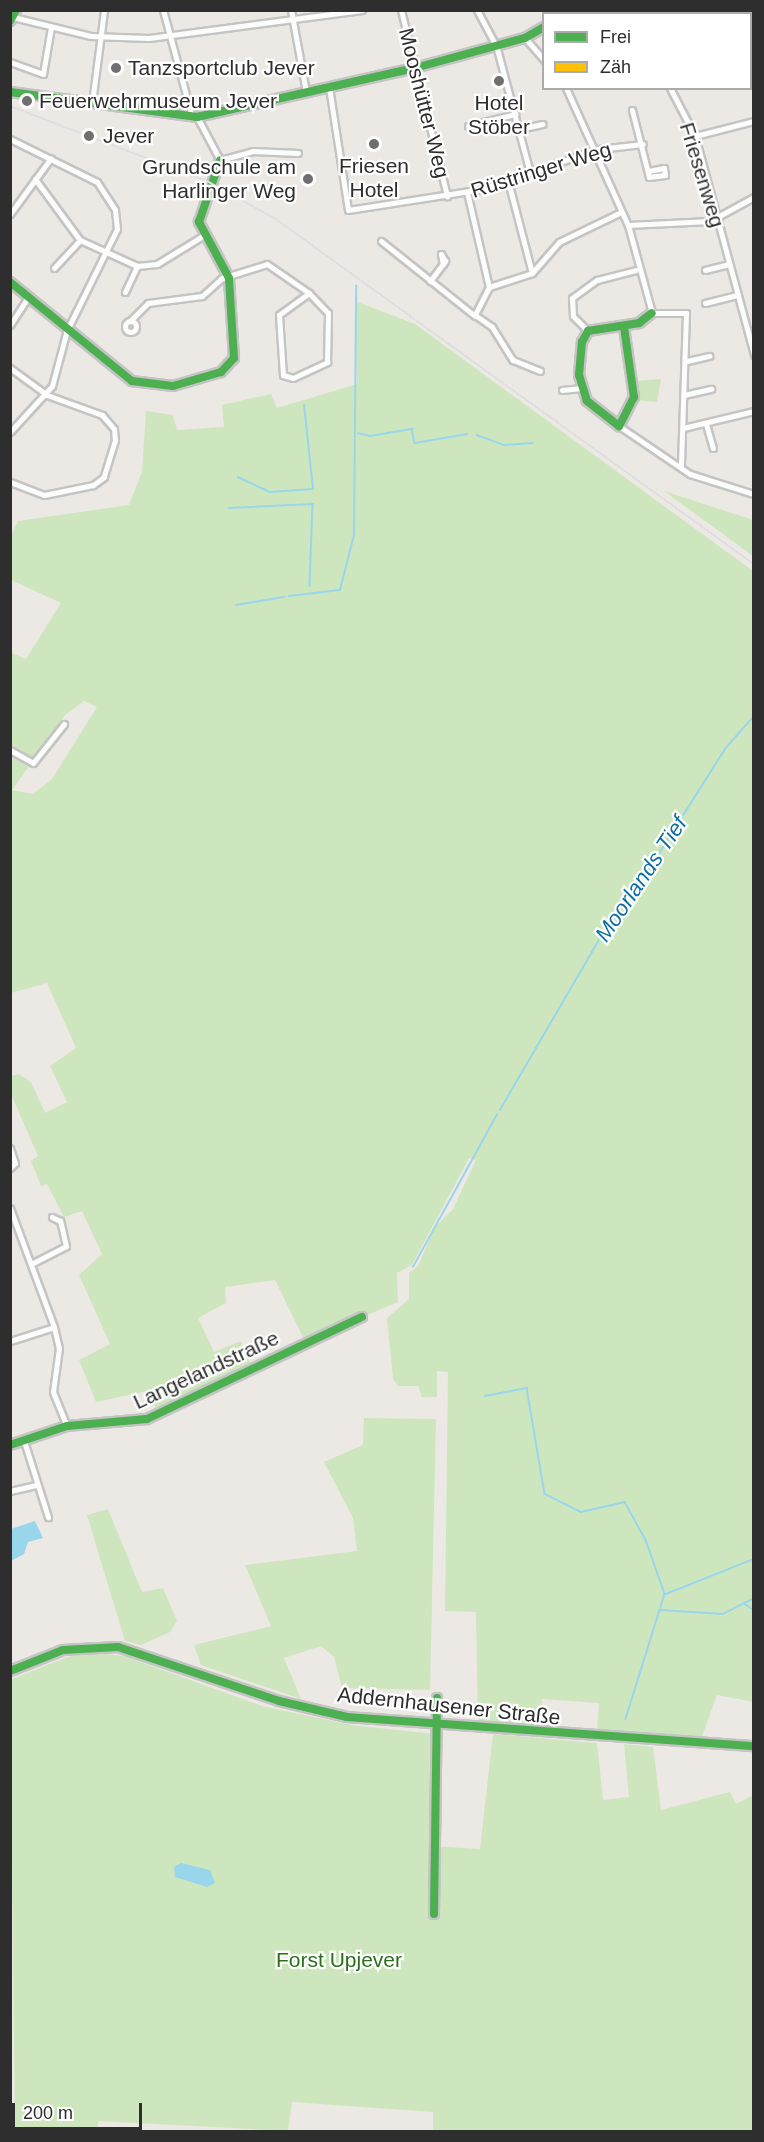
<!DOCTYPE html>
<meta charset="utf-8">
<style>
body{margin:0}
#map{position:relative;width:764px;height:2142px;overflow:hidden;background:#ece8e4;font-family:Arial,sans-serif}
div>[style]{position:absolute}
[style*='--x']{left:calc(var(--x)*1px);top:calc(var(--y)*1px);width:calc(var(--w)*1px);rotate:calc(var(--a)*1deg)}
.green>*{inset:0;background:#cee6be}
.water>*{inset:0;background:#99d6ec}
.stream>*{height:1.5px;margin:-0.75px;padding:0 0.75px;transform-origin:0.75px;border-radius:0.75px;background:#99d6ec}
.roads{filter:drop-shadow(2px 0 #c5c4c5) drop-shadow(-2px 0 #c5c4c5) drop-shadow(0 2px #c5c4c5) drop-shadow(0 -2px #c5c4c5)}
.street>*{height:5px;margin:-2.5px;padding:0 2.5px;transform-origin:2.5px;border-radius:2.5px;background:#fcfcfb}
.street>.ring{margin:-2.5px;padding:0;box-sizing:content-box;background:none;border:5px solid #fcfcfb;border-radius:50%}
.fast>*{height:8px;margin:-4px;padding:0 4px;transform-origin:4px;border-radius:4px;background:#4caf50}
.slow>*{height:8px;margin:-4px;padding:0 4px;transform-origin:4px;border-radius:4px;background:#ffc107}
.rail>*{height:1.5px;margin:-0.75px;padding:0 0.75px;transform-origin:0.75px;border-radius:0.75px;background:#dfdfe1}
.dots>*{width:16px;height:16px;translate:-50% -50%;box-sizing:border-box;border:3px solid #fff;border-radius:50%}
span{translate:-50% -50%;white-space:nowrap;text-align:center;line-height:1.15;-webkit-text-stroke:4.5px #fff;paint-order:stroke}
.poi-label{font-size:21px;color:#2e2e2e}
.left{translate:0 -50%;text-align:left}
.right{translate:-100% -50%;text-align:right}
.street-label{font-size:21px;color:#2e2e2e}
.park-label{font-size:21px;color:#2c6e1b}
.water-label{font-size:22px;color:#0d6fa3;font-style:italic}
.frame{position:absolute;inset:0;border:12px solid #2e2e2e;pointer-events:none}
.legend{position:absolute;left:542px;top:12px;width:210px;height:78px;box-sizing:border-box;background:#fff;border:2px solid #ababab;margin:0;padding:8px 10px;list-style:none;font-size:18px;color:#2e2e2e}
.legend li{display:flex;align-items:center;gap:12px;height:30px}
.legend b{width:30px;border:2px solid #ababab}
.scale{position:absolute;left:12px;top:2103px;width:130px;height:27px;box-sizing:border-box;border:3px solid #2e2e2e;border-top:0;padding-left:8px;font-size:18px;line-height:21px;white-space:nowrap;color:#2e2e2e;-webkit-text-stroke:4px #fff;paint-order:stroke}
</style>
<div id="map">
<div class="green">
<i style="clip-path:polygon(evenodd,355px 301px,415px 324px,753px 571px,754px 1702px,717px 1695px,701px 1739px,597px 1730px,599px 1703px,542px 1699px,539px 1728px,478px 1723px,476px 1612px,445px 1611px,448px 1372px,437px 1371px,437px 1397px,422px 1397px,418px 1386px,398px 1386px,393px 1379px,387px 1318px,409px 1299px,409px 1273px,418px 1266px,435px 1227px,453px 1209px,476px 1160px,469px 1158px,412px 1265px,397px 1273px,398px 1302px,305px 1341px,275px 1280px,225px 1287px,226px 1303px,198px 1318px,214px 1352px,241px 1341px,252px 1367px,157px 1411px,148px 1391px,96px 1402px,79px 1360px,110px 1344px,79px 1275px,102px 1254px,82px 1211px,64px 1217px,47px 1184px,41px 1186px,31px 1161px,38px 1156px,11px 1094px,11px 1076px,19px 1074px,31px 1082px,45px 1113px,67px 1102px,50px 1066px,76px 1048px,47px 983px,11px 993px,10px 652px,26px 659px,61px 603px,11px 580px,11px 536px,18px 521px,129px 505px,142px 472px,146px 411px,173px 415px,177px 430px,224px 427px,222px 405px,271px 394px,277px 408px,357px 384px,355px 301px,84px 701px,97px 707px,52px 779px,33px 794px,12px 790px,65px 715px,84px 701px)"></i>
<i style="clip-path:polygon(661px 379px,657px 402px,637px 400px,637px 381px)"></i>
<i style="clip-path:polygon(664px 491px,753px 520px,753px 556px)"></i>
<i style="clip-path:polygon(364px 1418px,436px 1419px,430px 1690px,342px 1688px,334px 1657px,321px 1646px,284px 1658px,301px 1699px,201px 1665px,194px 1645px,271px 1626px,245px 1565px,357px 1551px,353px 1518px,324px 1462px,363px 1445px)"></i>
<i style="clip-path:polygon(108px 1509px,142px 1592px,163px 1588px,177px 1621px,170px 1632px,141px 1645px,125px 1641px,87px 1515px)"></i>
<i style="clip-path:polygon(97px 1653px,124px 1656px,262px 1706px,352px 1725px,434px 1734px,430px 1846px,480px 1849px,493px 1734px,597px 1743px,603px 1800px,629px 1797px,624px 1744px,653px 1747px,661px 1810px,730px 1792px,736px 1804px,753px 1795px,753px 2131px,433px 2131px,433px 2112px,292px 2102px,288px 2131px,98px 2121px,98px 2131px,15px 2131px,10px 1680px,67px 1657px)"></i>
</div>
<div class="water">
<i style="clip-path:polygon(35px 1521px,43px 1538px,28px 1542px,24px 1554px,11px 1561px,11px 1529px)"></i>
<i style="clip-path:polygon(181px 1863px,210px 1870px,215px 1883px,207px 1887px,175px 1877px,174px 1867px)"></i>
</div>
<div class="stream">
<i style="--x:358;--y:433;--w:12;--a:14"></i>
<i style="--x:370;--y:436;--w:43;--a:-9.5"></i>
<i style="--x:412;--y:429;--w:14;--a:78"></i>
<i style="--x:415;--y:443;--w:53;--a:-9.8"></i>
<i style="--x:477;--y:435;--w:29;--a:20"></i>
<i style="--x:504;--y:445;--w:29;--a:-4"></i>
<i style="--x:238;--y:477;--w:35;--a:25"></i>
<i style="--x:270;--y:492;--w:43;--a:-4"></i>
<i style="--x:313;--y:489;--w:84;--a:-96.1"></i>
<i style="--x:229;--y:508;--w:84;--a:-2.7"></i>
<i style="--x:313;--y:504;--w:82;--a:92.1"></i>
<i style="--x:289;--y:596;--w:51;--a:-6.7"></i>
<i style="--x:340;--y:590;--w:57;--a:-75.7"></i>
<i style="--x:354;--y:535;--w:249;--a:-89.5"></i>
<i style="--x:236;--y:605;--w:49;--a:-9.5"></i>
<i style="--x:500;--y:1110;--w:258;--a:-59.8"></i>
<i style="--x:630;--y:887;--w:24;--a:-42"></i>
<i style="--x:648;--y:871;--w:144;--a:-57.7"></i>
<i style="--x:725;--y:749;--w:44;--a:-48.7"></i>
<i style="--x:413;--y:1267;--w:174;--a:-61.1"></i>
<i style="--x:485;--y:1396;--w:43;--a:-10.8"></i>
<i style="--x:527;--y:1388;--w:108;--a:80.4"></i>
<i style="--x:545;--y:1494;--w:40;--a:26.6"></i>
<i style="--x:581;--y:1512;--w:45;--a:-12.8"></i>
<i style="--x:625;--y:1502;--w:43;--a:61.1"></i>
<i style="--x:646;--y:1540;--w:57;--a:70.6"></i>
<i style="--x:665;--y:1594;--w:131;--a:107.3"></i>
<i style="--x:666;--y:1594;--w:95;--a:-21.7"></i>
<i style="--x:745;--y:1604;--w:11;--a:34"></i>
<i style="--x:660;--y:1610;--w:63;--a:3.6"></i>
<i style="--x:723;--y:1614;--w:35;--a:-27"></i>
</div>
<div class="roads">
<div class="street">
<i style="--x:163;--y:10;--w:111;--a:74.8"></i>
<i style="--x:291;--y:10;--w:83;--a:79.6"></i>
<i style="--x:401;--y:10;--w:192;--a:76.1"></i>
<i style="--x:477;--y:10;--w:40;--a:62"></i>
<i style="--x:496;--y:45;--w:132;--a:75.1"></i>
<i style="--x:619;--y:10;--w:4;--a:63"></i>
<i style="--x:679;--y:10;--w:4;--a:76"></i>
<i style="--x:561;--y:14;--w:6;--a:-45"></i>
<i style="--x:13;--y:17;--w:80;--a:13.7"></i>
<i style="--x:91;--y:36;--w:58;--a:2"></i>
<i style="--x:149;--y:38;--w:215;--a:-7.5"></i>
<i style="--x:525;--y:38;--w:29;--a:49"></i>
<i style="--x:10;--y:62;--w:35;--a:20"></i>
<i style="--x:43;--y:74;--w:48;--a:-80.3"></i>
<i style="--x:750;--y:63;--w:6;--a:51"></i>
<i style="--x:329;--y:87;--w:124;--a:81.2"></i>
<i style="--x:348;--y:210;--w:136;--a:-8.9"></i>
<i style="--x:482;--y:189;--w:123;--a:-19"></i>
<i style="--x:598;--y:149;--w:45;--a:-6.3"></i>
<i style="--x:566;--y:88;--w:150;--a:65.7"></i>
<i style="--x:628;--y:225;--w:91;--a:74.7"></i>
<i style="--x:652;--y:313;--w:34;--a:0"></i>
<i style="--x:686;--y:313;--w:154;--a:91.9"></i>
<i style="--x:670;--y:88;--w:54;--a:62.5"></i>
<i style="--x:695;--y:136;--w:227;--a:74.9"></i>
<i style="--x:92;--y:103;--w:94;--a:-82.6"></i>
<i style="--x:632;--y:110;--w:69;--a:75.8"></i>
<i style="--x:649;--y:177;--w:16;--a:-7"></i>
<i style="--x:665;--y:175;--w:7;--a:-98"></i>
<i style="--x:664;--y:168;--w:16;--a:169"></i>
<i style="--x:197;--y:117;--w:49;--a:61.9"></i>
<i style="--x:220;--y:160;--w:34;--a:-15"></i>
<i style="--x:253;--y:151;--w:45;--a:2.5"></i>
<i style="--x:468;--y:126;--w:49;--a:-14.3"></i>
<i style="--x:519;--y:129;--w:24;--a:-12"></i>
<i style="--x:695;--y:136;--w:61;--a:-14.3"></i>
<i style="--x:10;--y:139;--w:97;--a:26.3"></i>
<i style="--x:97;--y:182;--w:33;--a:57"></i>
<i style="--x:115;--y:210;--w:19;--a:84"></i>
<i style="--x:117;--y:229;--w:113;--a:116.3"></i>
<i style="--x:67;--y:330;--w:58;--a:105"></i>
<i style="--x:52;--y:386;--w:62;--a:132.4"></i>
<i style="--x:35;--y:179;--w:76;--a:53.6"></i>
<i style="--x:80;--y:240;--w:63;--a:24.5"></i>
<i style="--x:137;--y:266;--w:20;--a:-6"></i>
<i style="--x:157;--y:264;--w:57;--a:-31.5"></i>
<i style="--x:508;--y:181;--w:95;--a:75.4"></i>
<i style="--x:467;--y:192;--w:98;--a:77"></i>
<i style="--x:10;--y:214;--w:69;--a:-53.8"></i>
<i style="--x:628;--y:225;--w:82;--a:-2.8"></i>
<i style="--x:710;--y:221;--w:50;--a:-28.6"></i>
<i style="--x:381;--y:241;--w:120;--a:38.6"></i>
<i style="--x:54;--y:268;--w:38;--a:-47"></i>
<i style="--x:705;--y:270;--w:25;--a:-14"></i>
<i style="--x:430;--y:281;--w:21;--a:-53"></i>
<i style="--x:443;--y:264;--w:4;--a:-56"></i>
<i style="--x:445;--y:261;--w:8;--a:-120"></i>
<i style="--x:441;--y:254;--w:10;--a:79"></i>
<i style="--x:489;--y:287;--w:45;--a:-18"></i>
<i style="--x:532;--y:273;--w:41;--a:-48.9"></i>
<i style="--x:559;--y:242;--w:69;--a:-25.8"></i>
<i style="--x:489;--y:287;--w:31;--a:117"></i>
<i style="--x:475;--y:315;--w:21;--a:35"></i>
<i style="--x:492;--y:327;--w:39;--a:58"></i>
<i style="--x:513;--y:360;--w:29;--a:22"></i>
<i style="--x:125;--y:292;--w:29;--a:-65"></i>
<i style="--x:705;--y:303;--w:34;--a:-14"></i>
<i style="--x:130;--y:321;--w:25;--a:-45"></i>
<i style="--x:148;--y:303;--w:54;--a:-7.4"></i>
<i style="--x:202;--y:296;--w:27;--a:-42"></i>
<i style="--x:222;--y:278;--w:47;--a:-17.3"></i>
<i style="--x:267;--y:264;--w:51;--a:34.6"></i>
<i style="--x:309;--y:293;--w:37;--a:144"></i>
<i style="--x:279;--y:315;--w:60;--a:86.2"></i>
<i style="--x:283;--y:375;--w:10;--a:17"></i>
<i style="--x:293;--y:378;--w:38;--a:-25"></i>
<i style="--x:327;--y:362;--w:49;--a:-88.8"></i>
<i style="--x:328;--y:313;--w:28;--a:-134"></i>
<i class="ring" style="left:125.5px;top:321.5px;width:6px;height:6px"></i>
<i style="--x:10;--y:325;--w:33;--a:-57"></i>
<i style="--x:588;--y:331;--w:21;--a:-135"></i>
<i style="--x:573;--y:316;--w:18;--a:-93"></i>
<i style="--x:572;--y:298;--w:31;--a:-36"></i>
<i style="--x:597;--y:280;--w:40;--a:-14.4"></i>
<i style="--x:687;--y:361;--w:23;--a:-13"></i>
<i style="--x:10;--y:368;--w:46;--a:36.1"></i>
<i style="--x:47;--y:395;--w:59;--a:20"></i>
<i style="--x:102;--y:415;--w:18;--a:49"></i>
<i style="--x:114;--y:429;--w:11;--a:85"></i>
<i style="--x:115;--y:440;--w:39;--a:107"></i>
<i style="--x:104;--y:477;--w:14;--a:144"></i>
<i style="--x:93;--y:485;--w:50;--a:168.5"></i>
<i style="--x:44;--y:495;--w:36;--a:-159"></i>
<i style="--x:562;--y:390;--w:20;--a:-6"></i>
<i style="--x:684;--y:395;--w:28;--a:-13"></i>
<i style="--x:706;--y:424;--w:25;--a:74"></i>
<i style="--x:619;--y:426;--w:86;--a:34.1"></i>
<i style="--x:690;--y:474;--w:67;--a:17.4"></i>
<i style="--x:683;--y:428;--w:73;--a:-13.5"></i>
<i style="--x:10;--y:750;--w:26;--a:29"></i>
<i style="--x:33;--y:763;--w:50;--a:-51.5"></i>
<i style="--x:10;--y:1148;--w:16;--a:72"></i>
<i style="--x:15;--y:1163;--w:7;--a:135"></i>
<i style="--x:10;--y:1208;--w:127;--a:69.7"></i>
<i style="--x:54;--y:1327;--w:22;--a:77"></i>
<i style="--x:59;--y:1348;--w:44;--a:97.8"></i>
<i style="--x:53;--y:1392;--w:37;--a:68"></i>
<i style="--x:31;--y:1264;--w:39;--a:-27"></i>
<i style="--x:66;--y:1246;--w:26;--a:-103"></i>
<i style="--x:60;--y:1221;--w:9;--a:-153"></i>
<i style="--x:10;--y:1341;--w:46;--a:-17.7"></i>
<i style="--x:24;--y:1441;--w:80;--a:72.5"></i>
<i style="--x:10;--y:1491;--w:28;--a:-13"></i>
</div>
<div class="fast">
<i style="--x:739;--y:10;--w:4;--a:63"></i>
<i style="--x:10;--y:21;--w:13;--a:-61"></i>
<i style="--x:10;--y:92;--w:189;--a:7.6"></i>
<i style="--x:197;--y:117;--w:223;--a:-12.7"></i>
<i style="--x:415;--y:68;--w:114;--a:-15.3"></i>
<i style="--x:525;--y:38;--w:22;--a:-30"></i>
<i style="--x:10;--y:282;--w:157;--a:39.1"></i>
<i style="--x:132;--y:381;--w:41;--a:7"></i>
<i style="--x:173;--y:386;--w:50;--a:-16.3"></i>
<i style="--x:221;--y:372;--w:19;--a:-47"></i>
<i style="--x:234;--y:358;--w:80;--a:-93.6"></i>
<i style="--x:229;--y:278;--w:64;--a:-118.2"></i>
<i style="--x:199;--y:222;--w:65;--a:-71.3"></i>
<i style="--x:624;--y:327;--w:71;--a:81.9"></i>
<i style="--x:634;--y:397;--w:33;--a:117"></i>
<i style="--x:619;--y:426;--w:41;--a:-142"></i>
<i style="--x:587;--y:401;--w:27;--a:-107"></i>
<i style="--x:579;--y:375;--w:33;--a:-85"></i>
<i style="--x:582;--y:342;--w:13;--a:-61"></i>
<i style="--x:588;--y:331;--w:52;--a:-8.9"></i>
<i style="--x:639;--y:323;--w:16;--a:-38"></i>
<i style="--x:10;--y:1445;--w:60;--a:-18.4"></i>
<i style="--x:67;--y:1426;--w:80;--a:-5"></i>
<i style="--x:147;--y:1419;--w:238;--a:-25.4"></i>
<i style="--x:10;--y:1671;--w:57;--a:-21.6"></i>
<i style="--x:63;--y:1650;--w:55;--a:-3.1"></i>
<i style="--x:118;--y:1647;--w:170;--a:18.5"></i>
<i style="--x:279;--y:1701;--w:70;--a:13.2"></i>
<i style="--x:347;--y:1717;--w:408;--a:4.1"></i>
<i style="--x:434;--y:1914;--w:216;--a:-89.2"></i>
</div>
<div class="slow">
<i style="--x:750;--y:28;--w:6;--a:45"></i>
</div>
</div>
<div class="rail">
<i style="--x:10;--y:106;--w:213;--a:20.9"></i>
<i style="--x:209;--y:182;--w:77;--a:28.9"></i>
<i style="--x:276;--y:219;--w:589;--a:35.82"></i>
</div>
<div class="dots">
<i style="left:116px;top:68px;background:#706f6e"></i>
<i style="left:499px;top:81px;background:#706f6e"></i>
<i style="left:27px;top:101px;background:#706f6e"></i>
<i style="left:89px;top:136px;background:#706f6e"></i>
<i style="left:374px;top:144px;background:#706f6e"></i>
<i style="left:308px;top:179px;background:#706f6e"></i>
</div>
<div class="poi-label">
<span class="left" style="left:128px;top:68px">Tanzsportclub Jever</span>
<span class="left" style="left:39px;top:101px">Feuerwehrmuseum Jever</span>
<span style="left:499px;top:115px">Hotel<br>Stöber</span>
<span class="left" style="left:103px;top:136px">Jever</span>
<span style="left:374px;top:178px">Friesen<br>Hotel</span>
<span class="right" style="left:296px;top:179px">Grundschule am<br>Harlinger Weg</span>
</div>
<div class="street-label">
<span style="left:424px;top:103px;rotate:76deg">Mooshütter Weg</span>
<span style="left:541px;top:170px;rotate:-17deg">Rüstringer Weg</span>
<span style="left:702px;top:175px;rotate:73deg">Friesenweg</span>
<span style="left:206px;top:1370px;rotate:-25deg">Langelandstraße</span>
<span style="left:449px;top:1706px;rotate:6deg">Addernhausener Straße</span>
</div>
<div class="park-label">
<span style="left:339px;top:1960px">Forst Upjever</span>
</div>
<div class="water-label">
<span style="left:641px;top:879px;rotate:-56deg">Moorlands Tief</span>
</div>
<div class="frame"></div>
<ul class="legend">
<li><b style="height:8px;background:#4caf50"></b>Frei</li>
<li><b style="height:8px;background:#ffc107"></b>Zäh</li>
</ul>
<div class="scale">200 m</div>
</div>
